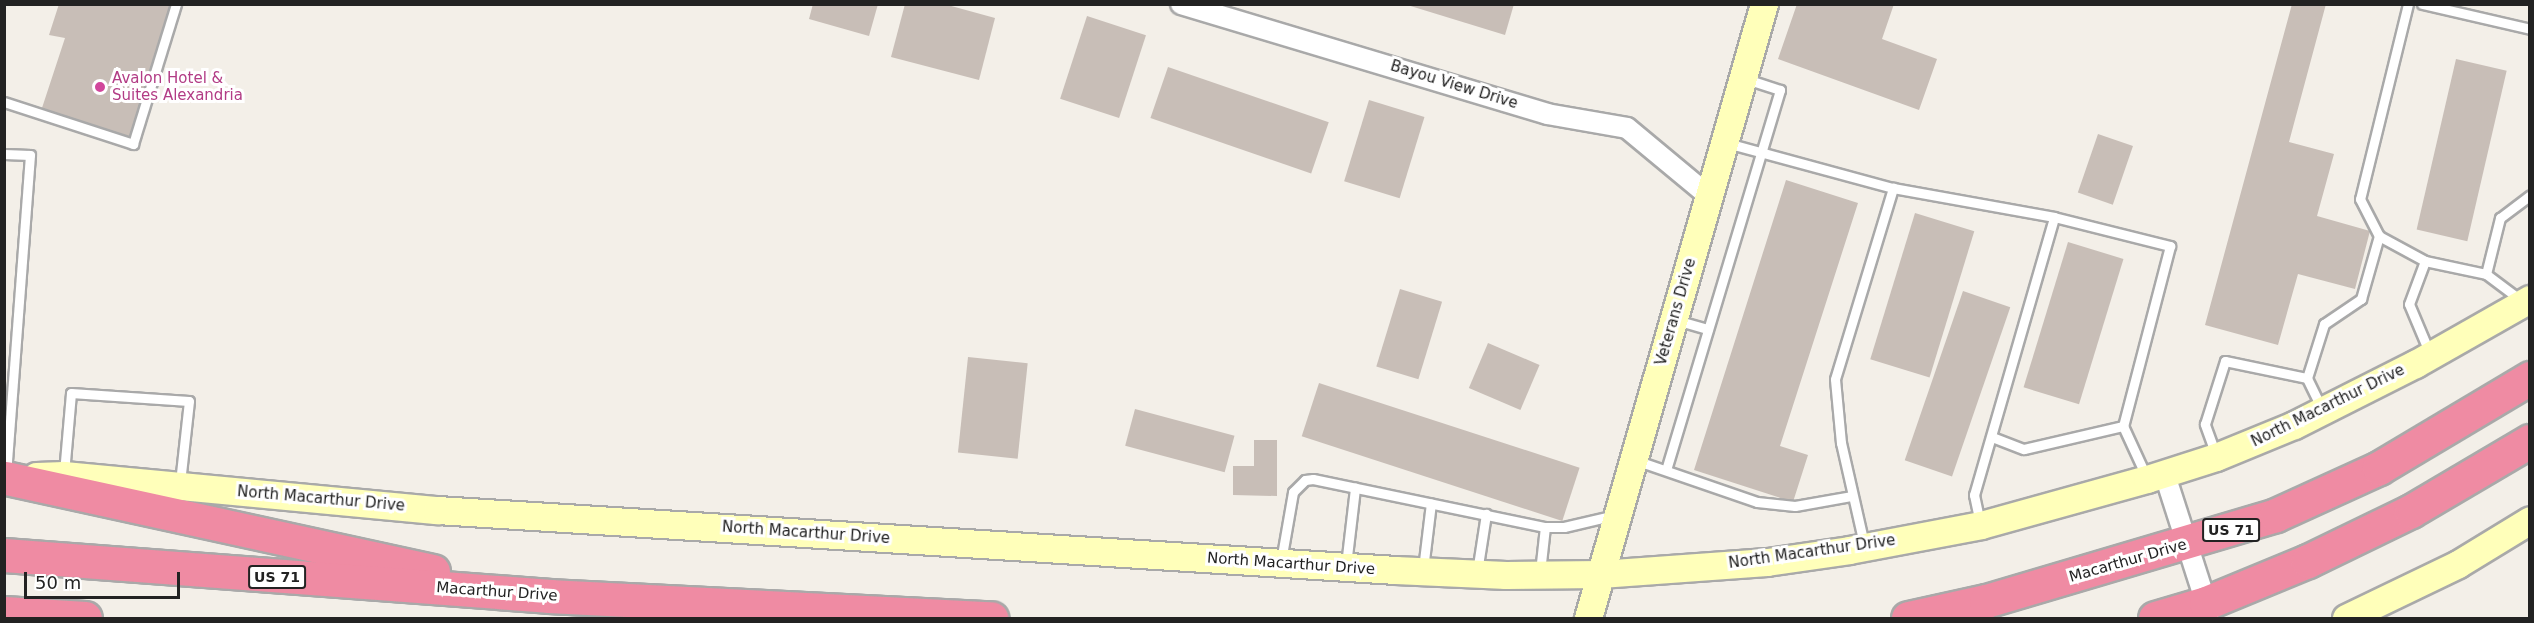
<!DOCTYPE html>
<style>
body{margin:0}
#map{position:relative;width:2534px;height:623px;overflow:hidden;background:#f3efe8;font-family:"DejaVu Sans",sans-serif}
div>[style]{position:absolute}
[style*='--x']{left:calc(var(--x)*1px);top:calc(var(--y)*1px);width:calc(var(--w)*1px);rotate:calc(var(--a)*1deg)}
.building>*{inset:0;background:#c8beb7;transform-origin:0 0}
.roads{filter:drop-shadow(2px 0 #a9a9a9) drop-shadow(-2px 0 #a9a9a9) drop-shadow(0 2px #a9a9a9) drop-shadow(0 -2px #a9a9a9)}
.lane>*{height:9px;margin:-4.5px;padding:0 4.5px;transform-origin:4.5px;border-radius:4.5px;background:#fff}
.street>*{height:20px;margin:-10px;padding:0 10px;transform-origin:10px;border-radius:10px;background:#fff}
.secondary>*{height:27px;margin:-13.5px;padding:0 13.5px;transform-origin:13.5px;border-radius:13.5px;background:#ffffba}
.highway>*{height:33px;margin:-16.5px;padding:0 16.5px;transform-origin:16.5px;border-radius:16.5px;background:#ef8ba3}
.dots>*{width:16px;height:16px;translate:-50% -50%;box-sizing:border-box;border:3px solid #fff;border-radius:50%}
span{translate:-50% -50%;white-space:nowrap;text-align:center;line-height:1.15;-webkit-text-stroke:6px #fff;paint-order:stroke}
.shield-label span{padding:2px 4px;background:#fff;border:2px solid;border-radius:4px;-webkit-text-stroke-width:0}
.shield-label{font-size:14px;color:#222;font-weight:700}
.hotel-label{font-size:15px;color:#b23c85}
.left{translate:0 -50%;text-align:left}
.street-label{font-size:15px;color:#222}
.frame{position:absolute;inset:0;border:6px solid #222;pointer-events:none}
.scale{position:absolute;left:24px;top:572px;width:156px;height:27px;box-sizing:border-box;border:3px solid #222;border-top:0;padding-left:8px;font-size:18px;line-height:21px;white-space:nowrap;color:#222;-webkit-text-stroke:4px #fff;paint-order:stroke}
</style>
<div id="map">
<div class="building">
<i style="clip-path:polygon(59px 4px,173px 4px,133px 144px,40px 114px,65px 38px,49px 35px)"></i>
<i style="clip-path:polygon(813px 4px,878px 4px,869px 36px,809px 19px)"></i>
<i style="clip-path:polygon(905px 4px,944px 4px,995px 18px,979px 80px,891px 57px)"></i>
<i style="clip-path:polygon(1404px 4px,1514px 4px,1505px 35px)"></i>
<i style="clip-path:polygon(1797px 4px,1894px 4px,1882px 39px,1937px 59px,1919px 110px,1778px 59px)"></i>
<i style="clip-path:polygon(2292px 4px,2326px 4px,2289px 142px,2334px 154px,2317px 216px,2370px 231px,2355px 289px,2298px 274px,2278px 345px,2205px 325px)"></i>
<i style="left:1087px;top:16px;width:62px;height:87px;rotate:18deg"></i>
<i style="left:2456px;top:59px;width:52px;height:175px;rotate:13deg"></i>
<i style="left:1168px;top:67px;width:170px;height:54px;rotate:19deg"></i>
<i style="left:1369px;top:100px;width:58px;height:85px;rotate:17deg"></i>
<i style="left:2098px;top:134px;width:37px;height:62px;rotate:19deg"></i>
<i style="clip-path:polygon(1786px 180px,1858px 203px,1780px 446px,1808px 455px,1793px 502px,1694px 470px)"></i>
<i style="left:1915px;top:213px;width:62px;height:153px;rotate:17deg"></i>
<i style="left:2068px;top:242px;width:58px;height:152px;rotate:17deg"></i>
<i style="left:1400px;top:289px;width:44px;height:81px;rotate:17deg"></i>
<i style="left:1963px;top:291px;width:50px;height:179px;rotate:19deg"></i>
<i style="left:1488px;top:343px;width:56px;height:49px;rotate:23deg"></i>
<i style="left:968px;top:357px;width:60px;height:96px;rotate:6deg"></i>
<i style="left:1319px;top:383px;width:274px;height:56px;rotate:18deg"></i>
<i style="left:1135px;top:409px;width:103px;height:38px;rotate:15deg"></i>
<i style="clip-path:polygon(1254px 440px,1277px 440px,1277px 496px,1233px 495px,1233px 466px,1254px 466px)"></i>
</div>
<div class="roads">
<div class="lane">
<i style="--x:2408;--y:4;--w:201;--a:103.8"></i>
<i style="--x:2360;--y:199;--w:42;--a:62.8"></i>
<i style="--x:2379;--y:236;--w:52;--a:28.5"></i>
<i style="--x:2422;--y:4;--w:111;--a:13"></i>
<i style="--x:4;--y:102;--w:136;--a:18"></i>
<i style="--x:133;--y:144;--w:146;--a:-72.9"></i>
<i style="--x:1727;--y:143;--w:172;--a:15.2"></i>
<i style="--x:1893;--y:188;--w:164;--a:10.2"></i>
<i style="--x:2054;--y:217;--w:120;--a:14"></i>
<i style="--x:2170;--y:246;--w:186;--a:104.6"></i>
<i style="--x:2123;--y:426;--w:55;--a:65.3"></i>
<i style="--x:4;--y:154;--w:26;--a:2"></i>
<i style="--x:30;--y:155;--w:319;--a:94.3"></i>
<i style="--x:2486;--y:274;--w:58;--a:-76"></i>
<i style="--x:2500;--y:218;--w:38;--a:-37"></i>
<i style="--x:1676;--y:320;--w:33;--a:16"></i>
<i style="--x:2430;--y:354;--w:54;--a:-112.8"></i>
<i style="--x:2409;--y:304;--w:46;--a:-69.6"></i>
<i style="--x:2425;--y:261;--w:62;--a:12"></i>
<i style="--x:2486;--y:274;--w:45;--a:36.9"></i>
<i style="--x:2322;--y:409;--w:34;--a:-116"></i>
<i style="--x:2307;--y:378;--w:57;--a:-72.5"></i>
<i style="--x:2324;--y:324;--w:45;--a:-34"></i>
<i style="--x:2361;--y:299;--w:66;--a:-74.1"></i>
<i style="--x:1992;--y:437;--w:34;--a:21"></i>
<i style="--x:2024;--y:449;--w:102;--a:-13.1"></i>
<i style="--x:2216;--y:455;--w:33;--a:-110"></i>
<i style="--x:2205;--y:424;--w:66;--a:-72.4"></i>
<i style="--x:2225;--y:361;--w:84;--a:11.7"></i>
<i style="--x:1635;--y:460;--w:129;--a:19"></i>
<i style="--x:1757;--y:502;--w:38;--a:6"></i>
<i style="--x:1795;--y:506;--w:58;--a:-10"></i>
<i style="--x:1666;--y:470;--w:397;--a:-73.3"></i>
<i style="--x:1780;--y:90;--w:36;--a:-162"></i>
<i style="--x:64;--y:473;--w:80;--a:-85"></i>
<i style="--x:71;--y:393;--w:118;--a:3.9"></i>
<i style="--x:189;--y:401;--w:82;--a:96.3"></i>
<i style="--x:1980;--y:523;--w:29;--a:-102"></i>
<i style="--x:1974;--y:495;--w:289;--a:-73.9"></i>
<i style="--x:1864;--y:544;--w:104;--a:-102.8"></i>
<i style="--x:1841;--y:443;--w:64;--a:-95.4"></i>
<i style="--x:1835;--y:379;--w:200;--a:-73.1"></i>
<i style="--x:1281;--y:561;--w:70;--a:-80.1"></i>
<i style="--x:1293;--y:492;--w:17;--a:-45"></i>
<i style="--x:1305;--y:480;--w:8;--a:-7"></i>
<i style="--x:1313;--y:479;--w:237;--a:11.7"></i>
<i style="--x:1545;--y:527;--w:19;--a:0"></i>
<i style="--x:1564;--y:527;--w:52;--a:-13.2"></i>
<i style="--x:1346;--y:565;--w:78;--a:-83.3"></i>
<i style="--x:1423;--y:569;--w:66;--a:-83.1"></i>
<i style="--x:1477;--y:572;--w:59;--a:-81.2"></i>
<i style="--x:1540;--y:572;--w:45;--a:-83.7"></i>
</div>
<div class="street">
<i style="--x:1181;--y:4;--w:382;--a:16.7"></i>
<i style="--x:1547;--y:114;--w:81;--a:9.9"></i>
<i style="--x:1627;--y:128;--w:107;--a:39.7"></i>
<i style="--x:2164;--y:472;--w:147;--a:72.2"></i>
</div>
<div class="secondary">
<i style="--x:36;--y:476;--w:28;--a:-2"></i>
<i style="--x:64;--y:475;--w:375;--a:5.4"></i>
<i style="--x:437;--y:510;--w:960;--a:3.58"></i>
<i style="--x:1395;--y:570;--w:111;--a:2.6"></i>
<i style="--x:1506;--y:575;--w:94;--a:-0.6"></i>
<i style="--x:1600;--y:574;--w:167;--a:-4.1"></i>
<i style="--x:1767;--y:562;--w:83;--a:-8.3"></i>
<i style="--x:1849;--y:550;--w:134;--a:-10.7"></i>
<i style="--x:1981;--y:525;--w:172;--a:-15.5"></i>
<i style="--x:2147;--y:479;--w:72;--a:-17.7"></i>
<i style="--x:2216;--y:457;--w:84;--a:-22.3"></i>
<i style="--x:2294;--y:425;--w:136;--a:-26.8"></i>
<i style="--x:2415;--y:364;--w:132;--a:-29.5"></i>
<i style="--x:1588;--y:618;--w:639;--a:-74.01"></i>
<i style="--x:2346;--y:618;--w:124;--a:-25.7"></i>
<i style="--x:2458;--y:564;--w:84;--a:-31.4"></i>
</div>
<div class="highway">
<i style="--x:6;--y:478;--w:437;--a:12.3"></i>
<i style="--x:4;--y:555;--w:548;--a:4.29"></i>
<i style="--x:550;--y:596;--w:442;--a:2.9"></i>
<i style="--x:4;--y:613;--w:81;--a:3.5"></i>
<i style="--x:1908;--y:618;--w:80;--a:-12.3"></i>
<i style="--x:1986;--y:601;--w:302;--a:-16.5"></i>
<i style="--x:2276;--y:515;--w:113;--a:-24.5"></i>
<i style="--x:2379;--y:468;--w:176;--a:-30.8"></i>
<i style="--x:2155;--y:618;--w:53;--a:-16.4"></i>
<i style="--x:2206;--y:603;--w:110;--a:-22.4"></i>
<i style="--x:2308;--y:561;--w:114;--a:-25.9"></i>
<i style="--x:2411;--y:511;--w:138;--a:-30.5"></i>
</div>
</div>
<div class="dots">
<i style="left:100px;top:87px;background:#d1479c"></i>
</div>
<div class="shield-label">
<span style="left:2231px;top:530px">US 71</span>
<span style="left:277px;top:577px">US 71</span>
</div>
<div class="hotel-label">
<span class="left" style="left:112px;top:87px">Avalon Hotel &amp;<br>Suites Alexandria</span>
</div>
<div class="street-label">
<span style="left:1454px;top:85px;rotate:17deg">Bayou View Drive</span>
<span style="left:1676px;top:312px;rotate:-74deg">Veterans Drive</span>
<span style="left:2328px;top:406px;rotate:-26deg">North Macarthur Drive</span>
<span style="left:321px;top:499px;rotate:5deg">North Macarthur Drive</span>
<span style="left:806px;top:533px;rotate:4deg">North Macarthur Drive</span>
<span style="left:1812px;top:552px;rotate:-8deg">North Macarthur Drive</span>
<span style="left:2128px;top:561px;rotate:-16deg">Macarthur Drive</span>
<span style="left:1291px;top:564px;rotate:4deg">North Macarthur Drive</span>
<span style="left:497px;top:592px;rotate:4deg">Macarthur Drive</span>
</div>
<div class="frame"></div>
<div class="scale">50 m</div>
</div>
